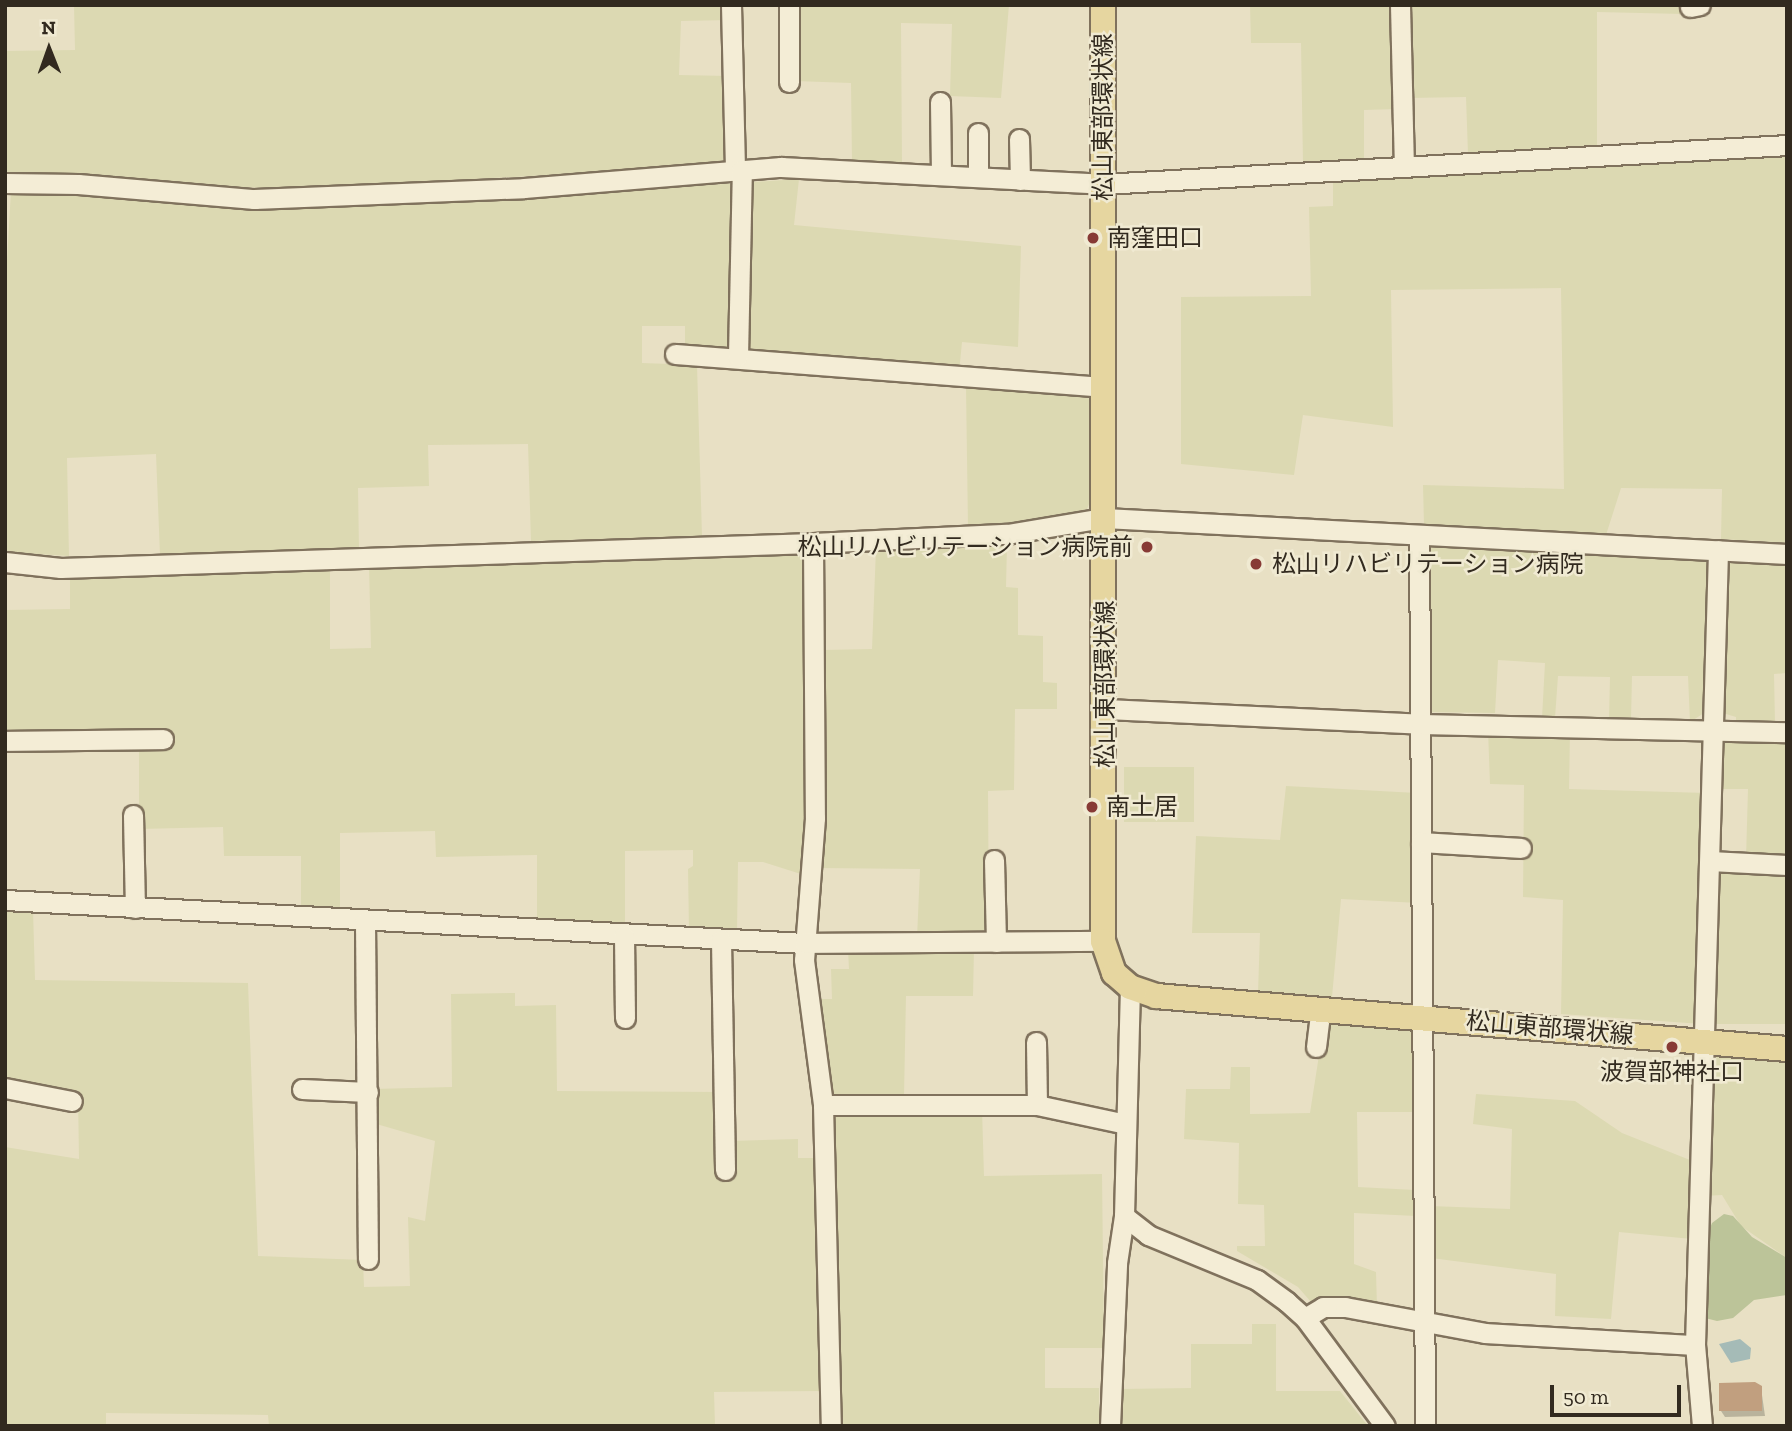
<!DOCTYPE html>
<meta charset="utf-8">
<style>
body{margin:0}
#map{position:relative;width:1792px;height:1431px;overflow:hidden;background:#e8e0c4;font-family:"Zilla Slab","Noto Sans JP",serif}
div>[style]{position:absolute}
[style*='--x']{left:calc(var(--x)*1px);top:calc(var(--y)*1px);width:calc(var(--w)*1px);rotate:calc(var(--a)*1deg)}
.farmland>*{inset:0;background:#dcd9b2;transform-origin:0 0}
.green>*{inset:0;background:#bcc499}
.water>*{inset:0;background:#a5bbb7}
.shadow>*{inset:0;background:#0003}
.building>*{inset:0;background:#c19f7f}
.roads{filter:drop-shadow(2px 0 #80725d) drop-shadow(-2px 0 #80725d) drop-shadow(0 2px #80725d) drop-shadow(0 -2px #80725d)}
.minor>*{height:19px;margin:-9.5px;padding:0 9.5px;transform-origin:9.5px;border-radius:9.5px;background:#f4edd6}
.major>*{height:24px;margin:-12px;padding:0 12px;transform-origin:12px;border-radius:12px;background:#e6d6a0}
.dots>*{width:19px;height:19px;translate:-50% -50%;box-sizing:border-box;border:4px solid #f0ead2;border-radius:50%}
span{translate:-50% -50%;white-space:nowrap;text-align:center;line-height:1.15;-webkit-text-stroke:5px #f0ead2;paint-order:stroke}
.street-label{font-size:24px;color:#322a1f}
.poi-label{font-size:24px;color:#322a1f}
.left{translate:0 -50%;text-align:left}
.right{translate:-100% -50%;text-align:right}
.frame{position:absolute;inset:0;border:7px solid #322a1f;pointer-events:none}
.north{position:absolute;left:14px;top:14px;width:70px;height:70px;-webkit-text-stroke:5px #f0ead2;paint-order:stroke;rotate:359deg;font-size:19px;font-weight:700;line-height:28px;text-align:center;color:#322a1f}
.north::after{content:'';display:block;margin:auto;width:24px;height:32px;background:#322a1f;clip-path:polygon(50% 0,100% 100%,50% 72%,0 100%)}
.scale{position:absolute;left:1550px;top:1385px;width:131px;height:32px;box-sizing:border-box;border:4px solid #322a1f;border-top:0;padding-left:9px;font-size:21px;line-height:24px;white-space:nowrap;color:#322a1f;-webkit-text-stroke:5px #f0ead2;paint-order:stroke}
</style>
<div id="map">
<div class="farmland">
<i style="clip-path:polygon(74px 5px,727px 5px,728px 20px,681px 21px,679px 75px,729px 76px,732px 165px,290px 189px,5px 177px,5px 51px,75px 50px)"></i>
<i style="clip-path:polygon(795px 5px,1009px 5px,1001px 98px,950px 96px,952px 24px,901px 23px,902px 164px,852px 162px,851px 83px,795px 81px)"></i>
<i style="clip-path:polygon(1250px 5px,1396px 5px,1398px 109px,1364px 110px,1364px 160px,1303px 164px,1301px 43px,1251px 43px)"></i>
<i style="clip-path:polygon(1407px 5px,1684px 5px,1684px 14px,1597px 12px,1597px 145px,1468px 154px,1466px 97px,1409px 98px)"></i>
<i style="clip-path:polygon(1787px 154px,1787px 543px,1721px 539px,1722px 489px,1621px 488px,1606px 535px,1424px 525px,1423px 485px,1564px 489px,1561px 288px,1391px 290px,1393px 427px,1303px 415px,1294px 475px,1181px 464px,1181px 297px,1311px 296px,1309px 207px,1333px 206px,1333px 177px)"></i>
<i style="clip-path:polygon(799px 179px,794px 225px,1021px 246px,1018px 347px,962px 342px,959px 373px,685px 350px,685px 326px,642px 326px,642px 363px,697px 365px,702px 536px,531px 541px,528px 444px,428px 445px,429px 486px,358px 488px,359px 549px,160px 555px,156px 454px,67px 458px,69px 556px,5px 552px,5px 295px,11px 191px,225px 207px,531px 197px)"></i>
<i style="clip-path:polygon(966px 388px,1089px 395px,1091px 499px,1087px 509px,1009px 527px,968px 528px)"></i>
<i style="clip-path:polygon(1423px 543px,1702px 556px,1710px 565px,1704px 713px,1690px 722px,1688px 676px,1632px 676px,1631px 720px,1609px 720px,1610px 677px,1558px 676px,1555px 718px,1542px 718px,1545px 663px,1498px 660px,1495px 713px,1426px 712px)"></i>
<i style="clip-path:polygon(1007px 545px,1006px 587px,1018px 588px,1018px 635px,1043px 636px,1043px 682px,1057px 683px,1057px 709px,1015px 709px,1014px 790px,988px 791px,989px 936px,917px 938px,920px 869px,820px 868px,823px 650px,872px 649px,876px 549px)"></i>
<i style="clip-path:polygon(800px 553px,806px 558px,810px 727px,804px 875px,763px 862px,738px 862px,737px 932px,689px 931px,688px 869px,693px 866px,693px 850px,625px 851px,625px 930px,537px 925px,537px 855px,436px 857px,435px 831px,340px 833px,340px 911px,301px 910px,301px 856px,224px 856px,223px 827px,139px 829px,139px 746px,5px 736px,5px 610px,70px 609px,70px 576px,330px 568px,330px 649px,371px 648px,369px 565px)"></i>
<i style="clip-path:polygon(1733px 560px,1787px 562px,1787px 673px,1774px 674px,1775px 724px,1736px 724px,1736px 717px,1723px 713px,1726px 566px)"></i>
<i style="clip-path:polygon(1488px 730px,1570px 731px,1569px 789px,1706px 793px,1702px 1024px,1561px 1014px,1563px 900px,1523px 897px,1524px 785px,1490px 784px)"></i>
<i style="clip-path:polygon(1787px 735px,1787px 860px,1746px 858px,1748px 789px,1719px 789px,1718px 737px)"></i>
<i style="left:1124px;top:767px;width:70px;height:55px"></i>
<i style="clip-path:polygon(1286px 786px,1417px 793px,1419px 903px,1341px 899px,1332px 997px,1258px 993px,1260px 933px,1192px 933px,1196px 836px,1280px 840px)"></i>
<i style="left:1714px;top:870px;width:73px;height:154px"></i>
<i style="clip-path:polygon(5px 907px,33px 909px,35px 980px,248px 983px,258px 1256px,363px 1260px,364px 1287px,410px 1286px,408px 1217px,425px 1221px,435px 1141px,373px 1123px,373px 1089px,452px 1087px,451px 994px,515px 993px,515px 1006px,556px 1005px,557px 1091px,720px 1092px,731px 1141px,798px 1139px,798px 1158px,815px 1158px,821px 1391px,714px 1392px,715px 1426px,269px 1426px,268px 1415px,106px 1413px,106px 1426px,5px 1426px,5px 1147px,79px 1159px,78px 1095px,5px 1081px)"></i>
<i style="clip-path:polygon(974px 949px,973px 996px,906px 996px,904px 1096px,831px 1096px,820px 999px,832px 999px,831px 969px,849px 969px,848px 950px)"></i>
<i style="clip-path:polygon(1324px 1023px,1419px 1029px,1419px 1112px,1357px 1112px,1358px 1187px,1415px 1190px,1416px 1216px,1354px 1213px,1354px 1264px,1376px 1272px,1377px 1307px,1311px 1302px,1298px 1287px,1237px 1251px,1237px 1246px,1265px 1246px,1264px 1205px,1238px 1204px,1239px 1143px,1184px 1139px,1186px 1089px,1230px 1089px,1231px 1067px,1250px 1067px,1250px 1114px,1310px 1113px)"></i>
<i style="clip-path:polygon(1712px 1054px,1787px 1059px,1787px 1258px,1741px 1226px,1722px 1195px,1703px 1196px)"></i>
<i style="clip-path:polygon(1476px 1094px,1575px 1101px,1622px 1133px,1695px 1162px,1692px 1239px,1619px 1232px,1611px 1319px,1555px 1316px,1556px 1274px,1431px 1258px,1430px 1206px,1510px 1209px,1512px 1129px,1473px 1124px)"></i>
<i style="clip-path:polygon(982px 1109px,984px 1176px,1102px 1174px,1104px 1348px,1045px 1348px,1045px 1388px,1099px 1388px,1099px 1426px,837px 1426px,830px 1110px)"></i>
<i style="clip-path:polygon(1252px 1324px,1276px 1324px,1276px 1391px,1340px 1391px,1368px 1426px,1118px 1426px,1120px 1389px,1191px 1388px,1191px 1344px,1252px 1344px)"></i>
</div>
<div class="green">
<i style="clip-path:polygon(1724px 1214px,1733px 1216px,1752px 1237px,1787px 1258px,1787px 1295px,1754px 1300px,1733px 1318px,1717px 1321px,1705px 1318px,1705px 1241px,1712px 1223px)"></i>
</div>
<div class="water">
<i style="clip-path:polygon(1740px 1339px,1751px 1348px,1750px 1359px,1731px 1363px,1719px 1344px)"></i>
</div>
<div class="shadow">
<i style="clip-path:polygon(1761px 1388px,1765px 1416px,1725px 1417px,1721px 1411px)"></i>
</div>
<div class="building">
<i style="clip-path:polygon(1755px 1382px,1762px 1386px,1762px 1411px,1719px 1411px,1719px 1383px)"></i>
</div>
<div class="roads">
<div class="minor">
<i style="--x:731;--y:5;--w:166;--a:88.6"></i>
<i style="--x:789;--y:5;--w:77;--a:90"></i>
<i style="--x:1400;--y:5;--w:161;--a:88.6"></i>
<i style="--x:1690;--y:7;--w:10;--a:-11"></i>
<i style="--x:940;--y:102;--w:73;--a:89.2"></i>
<i style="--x:978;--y:133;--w:44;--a:90"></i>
<i style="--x:1019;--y:139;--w:41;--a:88.6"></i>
<i style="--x:5;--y:183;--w:73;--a:0.8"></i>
<i style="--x:78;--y:184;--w:177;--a:4.9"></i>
<i style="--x:254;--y:199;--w:270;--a:-2.3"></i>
<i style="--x:524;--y:188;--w:258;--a:-4.7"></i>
<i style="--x:781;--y:167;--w:322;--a:3"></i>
<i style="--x:1103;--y:184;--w:685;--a:-3.26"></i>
<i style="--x:675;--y:354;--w:429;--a:4.4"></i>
<i style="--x:738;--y:356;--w:186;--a:-88.8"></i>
<i style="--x:1419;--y:535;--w:891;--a:89.61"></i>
<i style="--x:813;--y:543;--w:275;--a:89.6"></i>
<i style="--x:815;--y:818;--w:142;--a:94.4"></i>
<i style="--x:804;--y:960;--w:146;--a:82.5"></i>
<i style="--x:823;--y:1105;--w:321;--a:88.6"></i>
<i style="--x:5;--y:562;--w:56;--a:6.1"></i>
<i style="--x:61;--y:568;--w:752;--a:-1.9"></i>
<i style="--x:813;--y:543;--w:194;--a:-2.7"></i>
<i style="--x:1007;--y:534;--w:98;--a:-9.4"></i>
<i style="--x:1104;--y:518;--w:684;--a:3.02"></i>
<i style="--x:1106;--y:709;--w:315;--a:2.7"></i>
<i style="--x:1421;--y:724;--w:366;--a:1.3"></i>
<i style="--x:5;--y:741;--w:158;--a:-0.7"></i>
<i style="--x:133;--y:815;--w:93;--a:88.8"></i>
<i style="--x:1421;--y:842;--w:100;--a:3.4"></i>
<i style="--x:994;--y:860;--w:82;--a:88.6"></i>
<i style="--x:1710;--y:861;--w:77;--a:3"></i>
<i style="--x:5;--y:900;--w:801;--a:3.08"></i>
<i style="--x:805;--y:943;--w:298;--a:-0.4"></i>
<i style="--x:365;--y:922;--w:337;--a:89.5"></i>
<i style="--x:624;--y:936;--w:82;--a:89.3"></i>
<i style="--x:721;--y:940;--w:230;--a:89"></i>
<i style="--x:1036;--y:1042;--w:63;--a:89.1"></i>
<i style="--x:1316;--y:1047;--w:38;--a:-83"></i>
<i style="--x:5;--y:1088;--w:68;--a:11"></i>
<i style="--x:302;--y:1089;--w:66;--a:2.6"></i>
<i style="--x:823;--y:1105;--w:214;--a:0"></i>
<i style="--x:1037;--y:1105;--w:91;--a:12.1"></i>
<i style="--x:1124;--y:1216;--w:31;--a:38"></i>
<i style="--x:1148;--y:1235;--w:118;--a:22.4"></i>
<i style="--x:1257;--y:1280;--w:37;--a:36"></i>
<i style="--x:1287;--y:1302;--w:24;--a:42"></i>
<i style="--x:1305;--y:1318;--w:134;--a:53.5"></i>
<i style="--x:1305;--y:1318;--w:21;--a:-31"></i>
<i style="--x:1323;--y:1307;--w:22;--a:0"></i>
<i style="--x:1345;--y:1307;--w:142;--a:10.5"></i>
<i style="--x:1485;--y:1333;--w:210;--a:3.3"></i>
<i style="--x:1110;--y:1426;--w:163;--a:-87.5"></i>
<i style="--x:1117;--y:1263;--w:48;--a:-81.5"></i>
<i style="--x:1124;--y:1216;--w:229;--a:-88.5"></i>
<i style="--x:1702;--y:1426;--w:81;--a:-94.9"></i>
<i style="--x:1695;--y:1345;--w:795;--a:-88.34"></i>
</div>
<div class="major">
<i style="--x:1103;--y:5;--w:936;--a:90"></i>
<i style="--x:1103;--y:941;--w:34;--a:71"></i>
<i style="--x:1114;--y:973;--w:21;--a:41"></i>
<i style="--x:1130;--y:987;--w:28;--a:19"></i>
<i style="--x:1156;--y:996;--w:633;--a:4.8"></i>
</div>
</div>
<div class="dots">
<i style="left:1093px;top:238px;background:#873a35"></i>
<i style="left:1147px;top:547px;background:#873a35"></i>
<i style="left:1256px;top:564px;background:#873a35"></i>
<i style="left:1092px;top:807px;background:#873a35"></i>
<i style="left:1672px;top:1047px;background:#873a35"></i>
</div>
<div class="street-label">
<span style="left:1103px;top:117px;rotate:-90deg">松山東部環状線</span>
<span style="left:1105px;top:684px;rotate:-90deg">松山東部環状線</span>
<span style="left:1550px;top:1028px;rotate:5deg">松山東部環状線</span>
</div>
<div class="poi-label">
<span class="left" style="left:1107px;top:238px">南窪田口</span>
<span class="right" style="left:1133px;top:547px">松山リハビリテーション病院前</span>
<span class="left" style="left:1272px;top:564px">松山リハビリテーション病院</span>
<span class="left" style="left:1106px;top:807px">南土居</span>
<span style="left:1672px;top:1072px">波賀部神社口</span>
</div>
<div class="frame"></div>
<div class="north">N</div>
<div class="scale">50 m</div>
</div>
